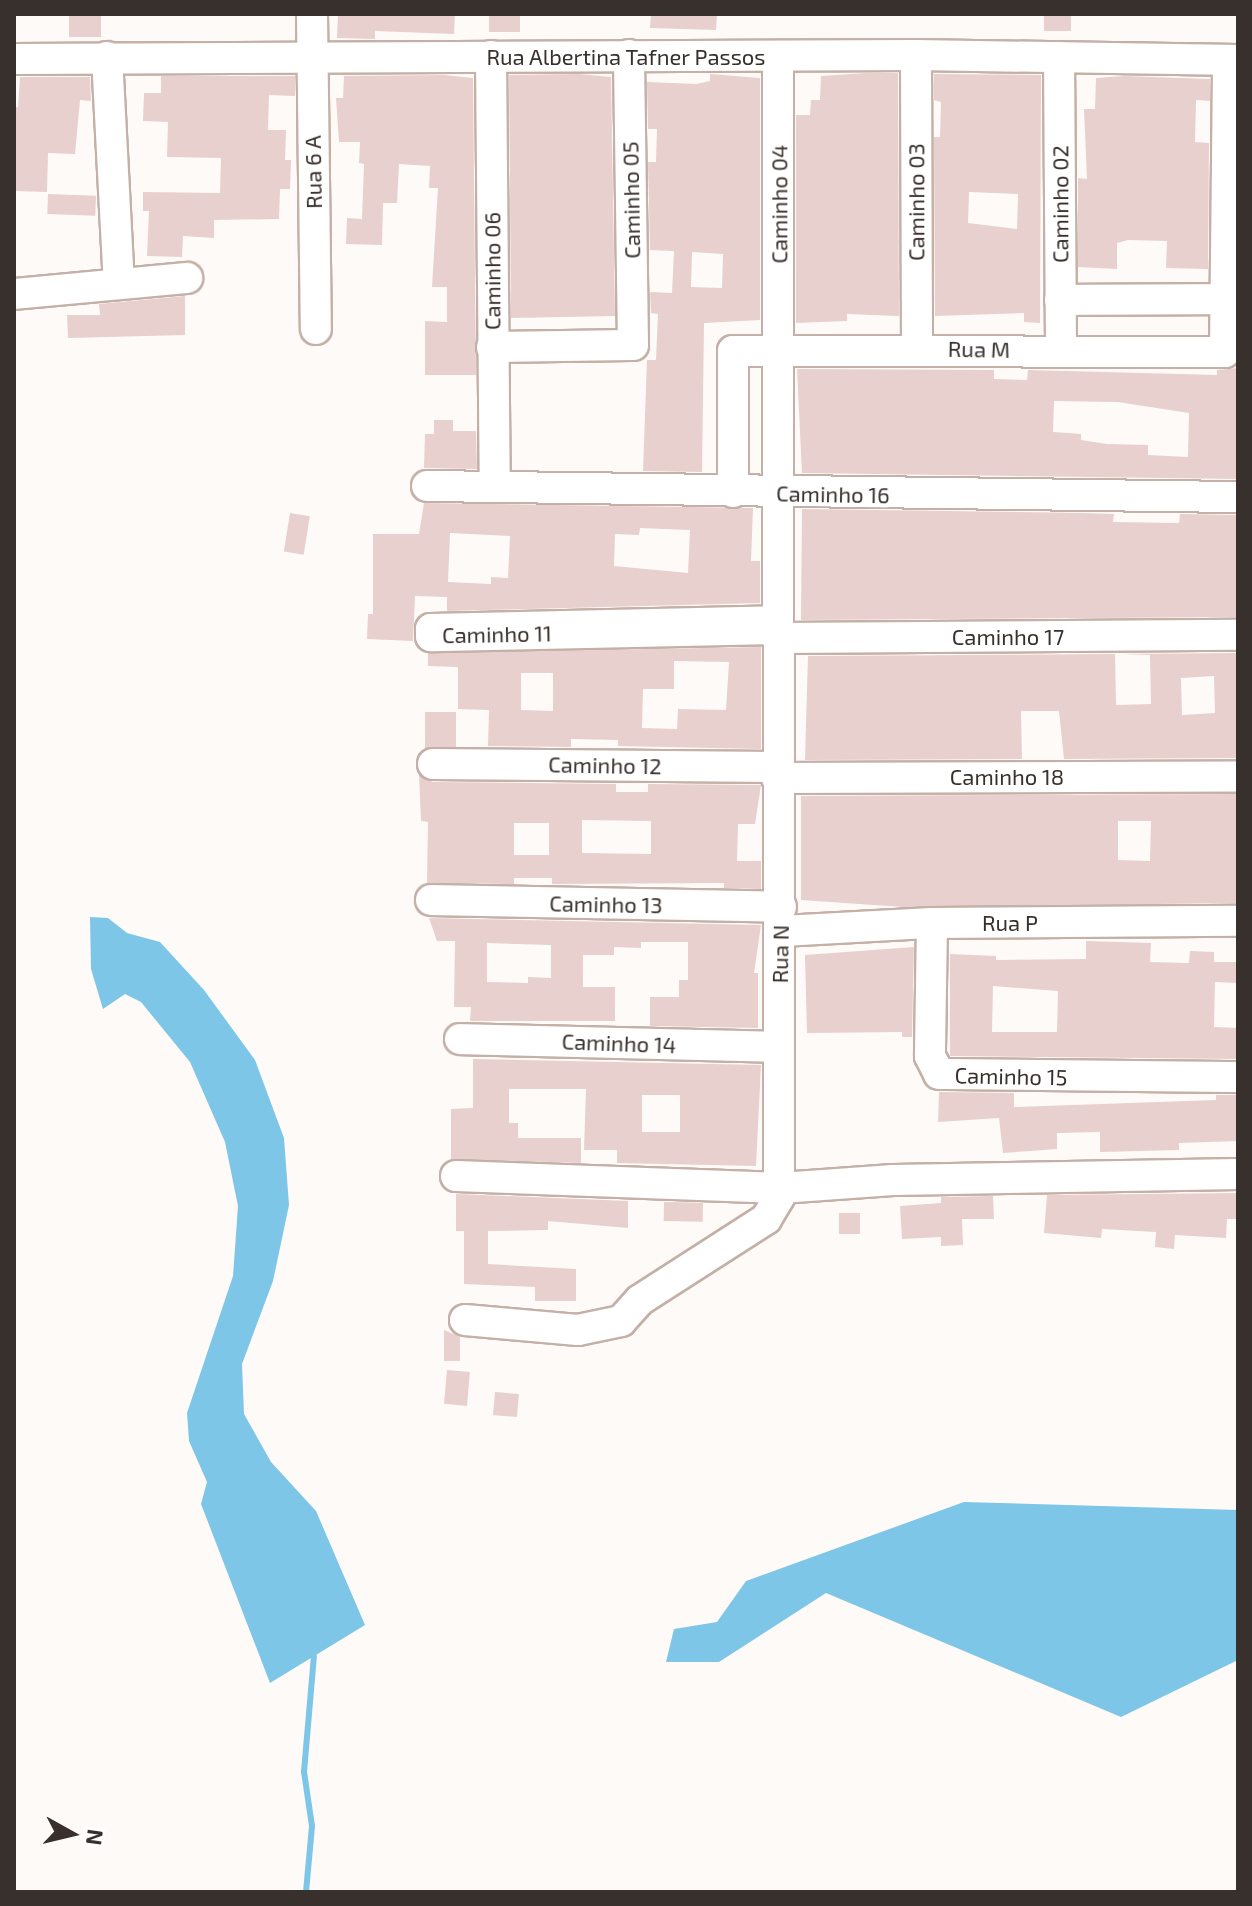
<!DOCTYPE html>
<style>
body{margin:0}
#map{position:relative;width:1252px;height:1906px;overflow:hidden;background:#fefaf8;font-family:"Exo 2",sans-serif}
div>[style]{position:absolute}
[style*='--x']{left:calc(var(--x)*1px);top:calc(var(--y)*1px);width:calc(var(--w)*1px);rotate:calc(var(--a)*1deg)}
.water>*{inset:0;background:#7dc6e8}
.stream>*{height:6px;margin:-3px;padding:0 3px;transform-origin:3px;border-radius:3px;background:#7dc6e8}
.building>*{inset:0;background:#e7d0cd;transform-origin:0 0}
.roads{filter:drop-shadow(2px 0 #c4b0a7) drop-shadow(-2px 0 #c4b0a7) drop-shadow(0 2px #c4b0a7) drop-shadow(0 -2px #c4b0a7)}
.minor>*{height:30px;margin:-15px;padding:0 15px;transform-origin:15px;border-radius:15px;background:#fff}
span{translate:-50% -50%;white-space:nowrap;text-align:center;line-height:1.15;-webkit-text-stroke:8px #fff;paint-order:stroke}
.street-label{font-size:22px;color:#38302d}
.frame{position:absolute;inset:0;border:16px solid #38302d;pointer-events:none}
.north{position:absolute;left:32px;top:1794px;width:80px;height:80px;-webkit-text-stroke:6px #fff;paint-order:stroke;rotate:98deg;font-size:22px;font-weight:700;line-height:32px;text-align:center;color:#38302d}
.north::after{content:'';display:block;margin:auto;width:28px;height:36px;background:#38302d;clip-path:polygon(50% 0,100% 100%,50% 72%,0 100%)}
</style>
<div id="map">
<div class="water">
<i style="clip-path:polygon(90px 917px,108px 918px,127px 933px,160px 942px,204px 990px,255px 1060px,284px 1138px,289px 1205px,273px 1281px,242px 1364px,244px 1414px,271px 1462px,316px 1511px,365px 1625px,270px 1683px,201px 1504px,207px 1482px,189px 1441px,187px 1413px,233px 1276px,238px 1206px,225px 1142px,190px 1062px,141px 1002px,125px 994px,103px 1009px,91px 969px)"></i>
<i style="clip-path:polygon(964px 1502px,1238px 1510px,1238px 1660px,1121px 1717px,826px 1593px,719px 1662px,666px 1662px,674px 1629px,717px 1622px,746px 1581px)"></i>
</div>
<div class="stream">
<i style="--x:306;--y:1892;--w:66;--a:-84.8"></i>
<i style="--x:312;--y:1826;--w:55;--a:-98.4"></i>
<i style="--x:304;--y:1772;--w:116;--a:-85.1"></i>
</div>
<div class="building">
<i style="left:69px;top:14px;width:32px;height:23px"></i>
<i style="clip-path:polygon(338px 14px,455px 14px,454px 34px,375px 31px,375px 39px,337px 38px)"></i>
<i style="left:489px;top:14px;width:31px;height:18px"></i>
<i style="clip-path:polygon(651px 14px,717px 14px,716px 30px,650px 28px)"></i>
<i style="left:1044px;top:14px;width:27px;height:17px"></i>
<i style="clip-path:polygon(866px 73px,898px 73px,899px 316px,847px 314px,847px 321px,796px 323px,796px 115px,810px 115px,811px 100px,820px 100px,821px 76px)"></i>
<i style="clip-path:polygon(579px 74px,611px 77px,615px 316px,511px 318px,509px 75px)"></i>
<i style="clip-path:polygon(evenodd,710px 74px,760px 78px,760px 320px,704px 323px,702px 472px,643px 471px,647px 360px,656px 360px,658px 314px,651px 313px,650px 292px,672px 293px,674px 251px,650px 250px,648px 162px,656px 162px,657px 129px,648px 129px,647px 82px,696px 84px,710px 81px,710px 74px,692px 252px,723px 254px,722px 288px,691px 287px,692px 252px)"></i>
<i style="clip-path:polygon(evenodd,934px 74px,1041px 75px,1040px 323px,1024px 322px,1024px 313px,935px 316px,934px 137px,940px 137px,941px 102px,934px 100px,934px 74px,969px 192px,1018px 194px,1017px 229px,968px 223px,969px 192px)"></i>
<i style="clip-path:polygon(444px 75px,473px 78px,476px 375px,425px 375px,425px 321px,447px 322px,447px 287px,432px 287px,438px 188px,429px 188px,430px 166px,399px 164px,397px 203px,383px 203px,382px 245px,346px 244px,347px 218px,362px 219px,364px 164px,359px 163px,360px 142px,339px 142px,336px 98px,343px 98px,344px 76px)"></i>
<i style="clip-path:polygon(161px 76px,295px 76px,295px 96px,269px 95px,268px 130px,286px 130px,285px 160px,291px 160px,290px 189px,280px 189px,279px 219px,214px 220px,214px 238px,183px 236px,182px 257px,147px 256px,149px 211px,143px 211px,143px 192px,220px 193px,221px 158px,167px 157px,168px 122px,143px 121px,144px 93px,161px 93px)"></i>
<i style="clip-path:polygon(1124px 76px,1210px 79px,1210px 101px,1196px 100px,1195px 142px,1209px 143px,1208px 269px,1166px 268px,1167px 241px,1128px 240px,1117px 243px,1117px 269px,1078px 267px,1078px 178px,1087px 179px,1084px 109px,1095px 109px,1096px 78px)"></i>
<i style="clip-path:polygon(20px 77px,90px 77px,91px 101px,80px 100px,75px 154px,48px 153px,47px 192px,14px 191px,14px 107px,18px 107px)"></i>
<i style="left:48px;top:194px;width:48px;height:20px;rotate:2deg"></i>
<i style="clip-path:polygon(185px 296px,185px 335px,68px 338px,67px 315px,100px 315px,99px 304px)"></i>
<i style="clip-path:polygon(evenodd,1238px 368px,1238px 479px,802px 473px,797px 369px,994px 370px,994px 379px,1027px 380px,1028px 370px,1217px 375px,1217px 370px,1238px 368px,1054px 401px,1118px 402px,1189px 413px,1188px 457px,1148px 455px,1148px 445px,1107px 444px,1081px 440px,1081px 434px,1053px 432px,1054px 401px)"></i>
<i style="clip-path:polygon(434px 420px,453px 420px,453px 431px,476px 431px,477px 469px,424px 468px,425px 434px,434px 434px)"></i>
<i style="clip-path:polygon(evenodd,424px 503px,753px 508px,751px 561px,760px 561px,760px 603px,447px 611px,447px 592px,447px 597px,415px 596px,413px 641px,367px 639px,368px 614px,373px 614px,373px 534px,419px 534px,424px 503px,640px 528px,690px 530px,688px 573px,614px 566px,615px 534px,639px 535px,640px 528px,424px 503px,450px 533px,510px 536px,508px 578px,491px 577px,491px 584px,448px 582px,450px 533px)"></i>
<i style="clip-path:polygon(802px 509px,1083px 513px,1114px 514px,1113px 522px,1179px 523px,1180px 514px,1237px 515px,1238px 617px,801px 620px)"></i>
<i style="left:290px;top:513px;width:20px;height:39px;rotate:9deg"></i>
<i style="clip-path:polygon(evenodd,761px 647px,761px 749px,618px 746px,618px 740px,571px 739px,571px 747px,488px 746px,489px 710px,458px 709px,458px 667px,428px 666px,428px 653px,761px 647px,674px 661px,729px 662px,726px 710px,678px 709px,677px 729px,642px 728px,643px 689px,674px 689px,674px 661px,761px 647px,521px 673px,553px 673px,553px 711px,521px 710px,521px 673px)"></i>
<i style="clip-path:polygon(evenodd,1238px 653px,1238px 758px,1064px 759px,1059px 711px,1021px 711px,1022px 759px,805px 760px,808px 656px,1115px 654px,1116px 705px,1151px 704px,1150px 655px,1121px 654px,1238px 653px,1214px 676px,1215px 713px,1182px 715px,1181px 678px,1214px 676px)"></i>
<i style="left:425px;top:712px;width:31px;height:36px"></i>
<i style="clip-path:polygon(evenodd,419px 774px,433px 782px,616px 784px,616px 792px,648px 792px,648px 784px,761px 785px,755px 824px,738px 824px,737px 861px,761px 861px,761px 889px,724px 888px,724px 883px,552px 884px,552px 878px,514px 878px,514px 884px,427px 883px,428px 822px,421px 821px,419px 774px,582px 820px,651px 821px,651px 854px,582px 853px,582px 820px,419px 774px,514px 823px,549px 823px,549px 855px,514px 855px,514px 823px)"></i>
<i style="clip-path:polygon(evenodd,1238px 794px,1238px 903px,903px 907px,801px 900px,801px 796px,1238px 794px,1118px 821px,1151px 821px,1150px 861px,1118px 860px,1118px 821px)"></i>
<i style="clip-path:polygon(evenodd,429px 918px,761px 925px,754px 973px,758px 973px,758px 1028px,650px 1026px,650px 997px,679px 997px,679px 980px,688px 980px,688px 942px,641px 942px,641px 948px,614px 947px,614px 955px,583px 955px,583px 987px,615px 987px,615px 1021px,470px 1021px,471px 1007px,454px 1007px,455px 941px,437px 941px,429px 918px,487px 943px,551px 945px,551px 978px,528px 977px,528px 983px,487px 982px,487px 943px)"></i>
<i style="clip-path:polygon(evenodd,1086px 941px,1151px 943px,1150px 962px,1189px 963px,1190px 951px,1214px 952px,1214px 962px,1238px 962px,1238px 983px,1215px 982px,1214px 1027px,1238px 1028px,1238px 1059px,950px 1056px,950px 954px,996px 956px,996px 960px,1086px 959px,1086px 941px,993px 986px,1058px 991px,1057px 1032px,992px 1032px,993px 986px)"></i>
<i style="clip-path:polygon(914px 947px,912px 1037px,902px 1037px,902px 1032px,807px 1033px,805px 955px)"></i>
<i style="clip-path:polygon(evenodd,473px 1059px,761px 1065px,756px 1166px,617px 1163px,617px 1150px,584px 1150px,586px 1089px,509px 1089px,509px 1123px,518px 1123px,518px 1138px,581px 1138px,581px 1163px,451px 1159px,451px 1109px,473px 1108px,473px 1059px,642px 1095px,680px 1095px,680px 1132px,642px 1132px,642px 1095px)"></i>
<i style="clip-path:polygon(939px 1092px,1014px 1093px,1014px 1107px,1216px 1100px,1216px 1095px,1238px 1095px,1238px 1141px,1179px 1143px,1179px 1150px,1100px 1152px,1100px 1132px,1057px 1133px,1057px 1149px,1003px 1153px,999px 1118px,938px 1122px)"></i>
<i style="clip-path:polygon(1238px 1193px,1238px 1219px,1227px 1219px,1226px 1238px,1175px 1235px,1174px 1249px,1155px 1247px,1156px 1232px,1102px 1229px,1101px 1238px,1044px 1233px,1047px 1195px)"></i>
<i style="clip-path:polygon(456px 1194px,628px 1201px,628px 1228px,548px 1221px,548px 1230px,488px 1231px,488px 1264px,576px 1269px,576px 1301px,535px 1301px,535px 1287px,464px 1284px,464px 1231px,456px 1231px)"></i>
<i style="clip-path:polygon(993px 1196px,994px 1219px,962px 1219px,963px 1245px,941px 1246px,941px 1237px,902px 1239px,900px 1206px,941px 1203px,941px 1197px)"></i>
<i style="left:664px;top:1202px;width:39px;height:19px;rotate:1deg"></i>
<i style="left:860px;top:1213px;width:21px;height:21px;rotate:90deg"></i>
<i style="clip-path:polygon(444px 1330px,460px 1337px,460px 1361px,444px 1361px)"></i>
<i style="left:447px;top:1370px;width:23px;height:34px;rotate:5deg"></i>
<i style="left:495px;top:1392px;width:24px;height:23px;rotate:5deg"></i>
</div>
<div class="roads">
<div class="minor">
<i style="--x:312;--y:14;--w:315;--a:89.3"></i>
<i style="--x:916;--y:55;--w:293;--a:89.8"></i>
<i style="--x:491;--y:56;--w:430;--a:89.5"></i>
<i style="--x:107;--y:57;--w:227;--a:87"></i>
<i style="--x:1059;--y:57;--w:293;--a:89.6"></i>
<i style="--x:14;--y:59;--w:902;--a:-0.25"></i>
<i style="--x:916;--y:55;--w:322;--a:0.9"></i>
<i style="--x:14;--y:294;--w:174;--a:-5.3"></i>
<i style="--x:1060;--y:300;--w:166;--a:-0.3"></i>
<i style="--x:492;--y:347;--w:141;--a:-0.8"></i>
<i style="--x:633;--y:345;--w:290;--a:-90.8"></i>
<i style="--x:427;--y:486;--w:811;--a:0.78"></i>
<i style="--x:733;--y:492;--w:141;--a:-90"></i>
<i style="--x:733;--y:351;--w:492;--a:0.1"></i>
<i style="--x:1225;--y:352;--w:291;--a:-89.4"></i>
<i style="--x:776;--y:621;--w:8;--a:90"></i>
<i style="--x:776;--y:629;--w:345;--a:178.8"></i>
<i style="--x:431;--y:636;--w:7;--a:-90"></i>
<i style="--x:431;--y:629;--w:345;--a:-1.3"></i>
<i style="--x:777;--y:638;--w:461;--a:-0.4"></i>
<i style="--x:433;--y:764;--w:344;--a:0.5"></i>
<i style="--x:777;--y:778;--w:461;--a:-0.2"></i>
<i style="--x:431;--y:900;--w:350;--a:1.1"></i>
<i style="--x:932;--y:923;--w:133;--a:90.9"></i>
<i style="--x:930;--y:1056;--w:20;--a:63"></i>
<i style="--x:939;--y:1074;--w:299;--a:0.6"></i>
<i style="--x:782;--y:931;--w:150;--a:-3.1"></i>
<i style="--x:932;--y:923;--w:306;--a:-0.4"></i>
<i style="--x:460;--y:1039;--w:318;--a:1.4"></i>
<i style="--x:456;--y:1176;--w:325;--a:2.1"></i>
<i style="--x:781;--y:1188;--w:112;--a:-4.1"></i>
<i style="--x:893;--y:1180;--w:345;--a:-1"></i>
<i style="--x:465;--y:1320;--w:113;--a:5.1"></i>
<i style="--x:578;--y:1330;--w:44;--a:-11.8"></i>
<i style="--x:621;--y:1321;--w:28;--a:-48"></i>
<i style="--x:640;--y:1300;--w:150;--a:-32.7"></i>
<i style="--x:766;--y:1219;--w:26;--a:-59"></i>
<i style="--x:779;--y:1197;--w:1139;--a:-90.05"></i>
</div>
</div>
<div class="street-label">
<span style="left:626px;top:57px">Rua Albertina Tafner Passos</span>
<span style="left:313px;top:172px;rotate:-91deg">Rua 6 A</span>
<span style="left:631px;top:200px;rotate:-91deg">Caminho 05</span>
<span style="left:916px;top:202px;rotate:-90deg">Caminho 03</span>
<span style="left:779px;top:204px;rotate:-90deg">Caminho 04</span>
<span style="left:1060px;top:204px;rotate:-90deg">Caminho 02</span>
<span style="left:492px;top:271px;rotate:-90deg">Caminho 06</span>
<span style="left:979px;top:349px;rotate:1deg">Rua M</span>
<span style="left:833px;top:494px;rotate:1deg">Caminho 16</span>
<span style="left:497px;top:634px;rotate:-1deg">Caminho 11</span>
<span style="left:1008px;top:637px">Caminho 17</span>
<span style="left:605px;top:765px;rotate:1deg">Caminho 12</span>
<span style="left:1007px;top:777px">Caminho 18</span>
<span style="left:606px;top:904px;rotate:1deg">Caminho 13</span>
<span style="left:1010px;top:923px">Rua P</span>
<span style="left:780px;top:954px;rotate:-89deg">Rua N</span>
<span style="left:619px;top:1043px;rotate:2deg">Caminho 14</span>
<span style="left:1011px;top:1076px;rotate:1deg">Caminho 15</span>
</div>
<div class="frame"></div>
<div class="north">N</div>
</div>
